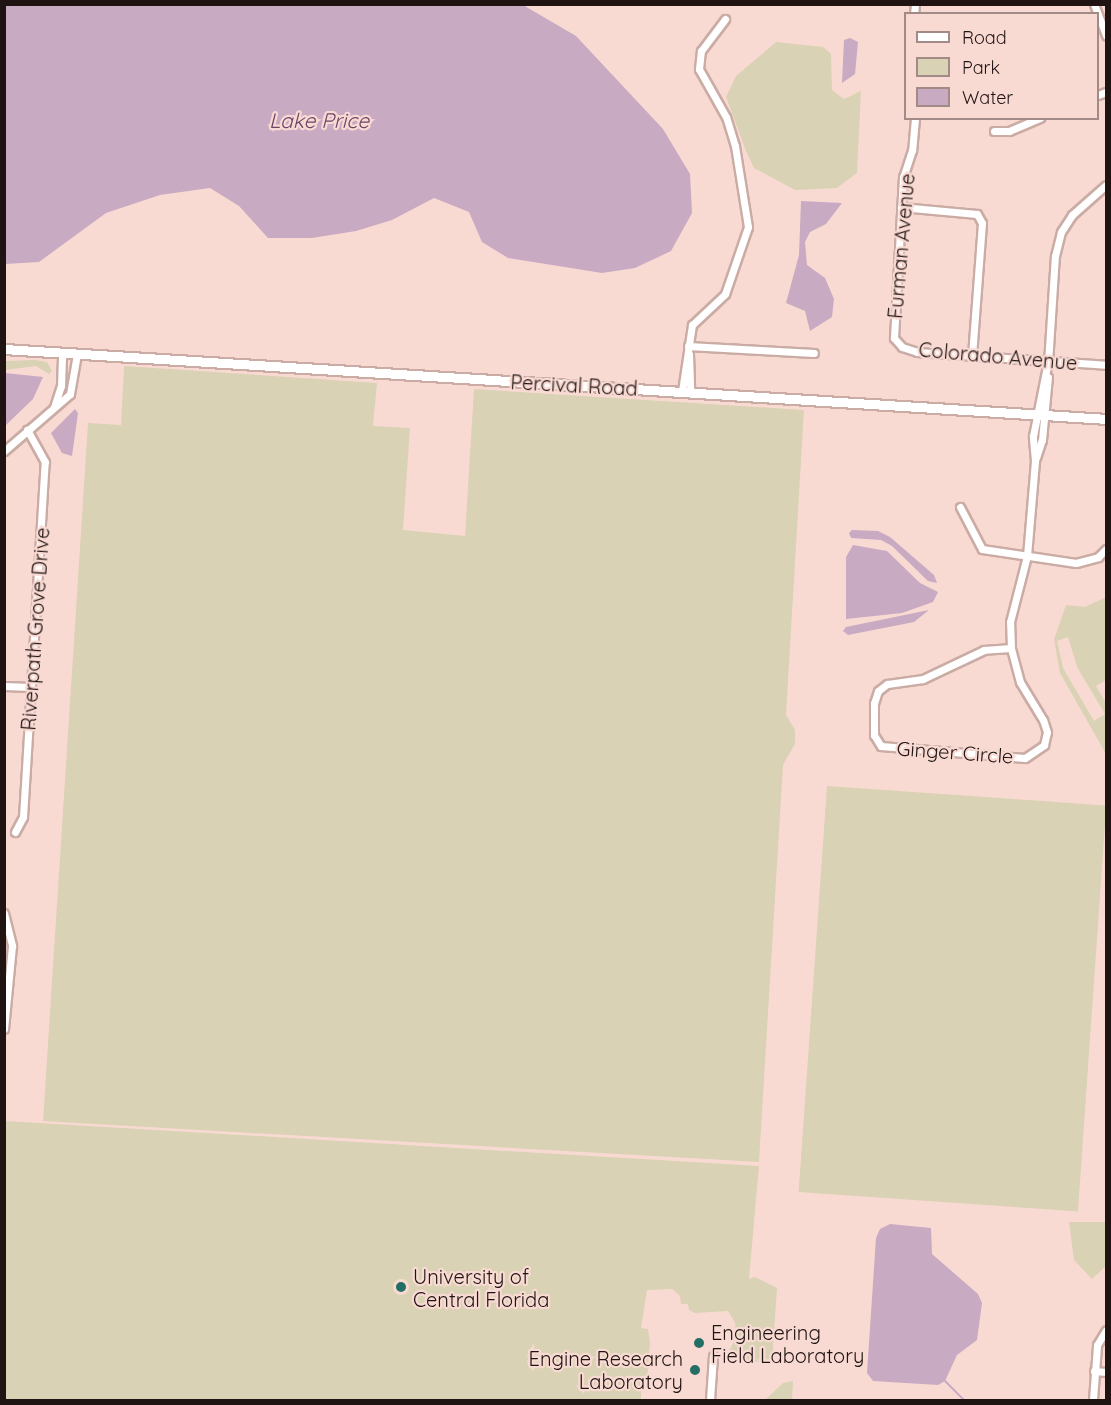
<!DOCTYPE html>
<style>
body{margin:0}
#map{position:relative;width:1111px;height:1405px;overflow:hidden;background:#f9dad3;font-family:Quicksand,sans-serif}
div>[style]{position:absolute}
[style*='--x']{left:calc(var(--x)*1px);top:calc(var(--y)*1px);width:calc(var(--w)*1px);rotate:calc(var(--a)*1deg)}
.green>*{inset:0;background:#dad2b4;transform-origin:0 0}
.water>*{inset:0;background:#c8aac3}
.stream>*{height:2px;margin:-1px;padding:0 1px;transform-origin:1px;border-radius:1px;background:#c8aac3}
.roads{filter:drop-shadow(2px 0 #caaca5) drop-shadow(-2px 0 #caaca5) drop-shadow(0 2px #caaca5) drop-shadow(0 -2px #caaca5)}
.street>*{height:7px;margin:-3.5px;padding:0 3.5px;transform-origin:3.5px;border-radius:3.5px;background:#fff}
.secondary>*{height:9px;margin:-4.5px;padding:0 4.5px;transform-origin:4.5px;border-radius:4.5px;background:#fff}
.dots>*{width:16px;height:16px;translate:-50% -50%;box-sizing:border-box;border:3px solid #f9dad3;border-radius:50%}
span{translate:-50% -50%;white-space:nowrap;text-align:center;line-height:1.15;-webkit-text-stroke:4.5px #f9dad3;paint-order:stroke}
.street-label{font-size:20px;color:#1f1412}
.poi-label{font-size:20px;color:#1f1412}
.left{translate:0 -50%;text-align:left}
.right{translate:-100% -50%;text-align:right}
.water-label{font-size:21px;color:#6e4468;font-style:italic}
.frame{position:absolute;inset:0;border:6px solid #1f1412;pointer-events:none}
.legend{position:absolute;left:904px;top:12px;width:195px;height:108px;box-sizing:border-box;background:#f9dad3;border:2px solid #a28b86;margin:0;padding:8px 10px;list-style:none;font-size:18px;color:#1f1412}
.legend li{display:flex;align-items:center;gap:12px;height:30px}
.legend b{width:30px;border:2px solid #a28b86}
</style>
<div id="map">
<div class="green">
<i style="clip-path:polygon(776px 42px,823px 47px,831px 54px,832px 90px,844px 99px,861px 91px,857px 173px,837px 188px,795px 190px,754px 168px,746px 151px,726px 97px,736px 76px)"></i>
<i style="clip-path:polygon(35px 360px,47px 362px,52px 371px,49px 374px,36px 366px,5px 370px,5px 361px)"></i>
<i style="clip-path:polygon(124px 366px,377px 383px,373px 426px,410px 428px,403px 530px,465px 536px,474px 389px,804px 410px,786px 715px,795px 730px,795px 744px,783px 765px,759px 1162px,43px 1121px,88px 423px,121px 425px)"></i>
<i style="clip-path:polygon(evenodd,1106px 597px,1106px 680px,1096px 686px,1106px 703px,1106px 754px,1060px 673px,1054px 639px,1066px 605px,1085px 607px,1106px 597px,1068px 637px,1077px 667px,1105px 714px,1094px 721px,1063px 668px,1057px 641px,1068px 637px)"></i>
<i style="left:827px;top:786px;width:280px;height:407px;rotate:4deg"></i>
<i style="clip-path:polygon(5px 1121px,759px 1166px,749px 1279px,755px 1277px,777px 1288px,772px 1363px,737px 1360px,728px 1353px,736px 1337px,735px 1323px,728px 1311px,695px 1313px,689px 1310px,688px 1304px,681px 1304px,680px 1296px,672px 1289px,647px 1290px,641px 1328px,648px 1329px,650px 1342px,647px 1384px,641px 1387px,641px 1400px,5px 1400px)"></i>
<i style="clip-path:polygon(1069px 1222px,1106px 1222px,1106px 1266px,1092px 1279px,1074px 1260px)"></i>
<i style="clip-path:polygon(793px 1381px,792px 1400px,765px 1400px,783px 1383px)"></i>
</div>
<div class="water">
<i style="clip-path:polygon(4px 5px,523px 5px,576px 36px,663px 129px,690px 174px,692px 213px,671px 251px,635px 268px,602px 273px,508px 258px,482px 242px,469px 212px,434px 198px,392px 220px,356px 231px,312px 238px,268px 238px,239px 206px,210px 188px,160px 195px,106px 213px,39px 262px,5px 264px)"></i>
<i style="clip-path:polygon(850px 38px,858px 42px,855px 74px,842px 83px,844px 40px)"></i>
<i style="clip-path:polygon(801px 201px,842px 203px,826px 224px,810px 232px,805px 242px,807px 265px,825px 278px,834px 299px,832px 317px,810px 331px,805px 311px,786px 303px,799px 255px)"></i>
<i style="clip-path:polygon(5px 373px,43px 377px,33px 399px,5px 426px)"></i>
<i style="clip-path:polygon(75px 409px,78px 413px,72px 456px,62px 453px,51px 433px)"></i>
<i style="clip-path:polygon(852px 530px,878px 531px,890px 537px,934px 575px,937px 583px,928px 581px,892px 546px,881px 540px,851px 538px,849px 533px)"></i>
<i style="clip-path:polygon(853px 545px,887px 551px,920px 583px,938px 592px,933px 602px,902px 613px,846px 619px,846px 557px)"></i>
<i style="clip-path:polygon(929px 610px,914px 622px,848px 635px,843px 631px,846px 627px)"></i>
<i style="clip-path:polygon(890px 1224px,931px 1228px,932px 1254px,978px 1294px,982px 1303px,977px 1340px,957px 1355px,945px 1381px,938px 1385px,873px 1381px,867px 1373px,876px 1238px,880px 1229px)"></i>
</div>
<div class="stream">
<i style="--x:945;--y:1381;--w:27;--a:45"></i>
</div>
<div class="roads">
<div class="street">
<i style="--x:1094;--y:4;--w:34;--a:69"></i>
<i style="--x:914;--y:14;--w:10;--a:-84"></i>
<i style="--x:1098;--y:95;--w:9;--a:-21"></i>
<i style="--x:915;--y:118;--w:32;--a:95"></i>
<i style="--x:912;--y:150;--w:28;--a:108"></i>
<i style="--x:903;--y:177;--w:161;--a:93.2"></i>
<i style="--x:894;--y:338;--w:12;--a:48"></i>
<i style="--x:902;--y:347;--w:16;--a:18"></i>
<i style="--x:917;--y:352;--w:189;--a:3.9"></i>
<i style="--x:994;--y:131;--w:15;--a:0"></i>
<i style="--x:1009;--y:131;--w:34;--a:-23"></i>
<i style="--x:901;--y:207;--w:76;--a:5.3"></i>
<i style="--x:977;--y:214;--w:10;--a:61"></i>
<i style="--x:982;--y:223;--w:133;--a:94.3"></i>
<i style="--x:688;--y:346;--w:126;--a:3.2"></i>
<i style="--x:689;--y:354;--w:38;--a:88"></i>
<i style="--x:1048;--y:363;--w:107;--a:-86.3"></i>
<i style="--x:1055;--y:256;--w:25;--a:-76"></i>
<i style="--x:1061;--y:232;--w:20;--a:-57"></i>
<i style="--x:1072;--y:215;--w:45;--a:-41.4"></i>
<i style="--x:682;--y:391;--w:67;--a:-81.4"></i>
<i style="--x:692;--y:325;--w:45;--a:-43.2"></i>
<i style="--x:725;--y:294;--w:71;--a:-71.1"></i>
<i style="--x:748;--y:227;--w:82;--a:-99.1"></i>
<i style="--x:735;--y:146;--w:30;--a:-107"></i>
<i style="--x:726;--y:117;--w:55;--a:-119.4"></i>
<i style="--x:699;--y:69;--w:18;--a:-84"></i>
<i style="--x:701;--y:51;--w:40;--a:-53"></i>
<i style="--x:54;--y:407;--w:22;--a:-72"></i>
<i style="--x:61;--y:386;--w:33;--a:-88"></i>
<i style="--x:4;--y:451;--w:87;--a:-40.8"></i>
<i style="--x:70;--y:394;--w:41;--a:-80.1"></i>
<i style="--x:1036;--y:458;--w:19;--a:-72"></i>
<i style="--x:1042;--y:440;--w:63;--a:-84.6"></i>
<i style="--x:960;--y:507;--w:47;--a:62.4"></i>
<i style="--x:982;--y:549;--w:95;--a:8.5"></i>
<i style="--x:1076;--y:563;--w:23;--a:-15"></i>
<i style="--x:1098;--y:557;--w:11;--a:-45"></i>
<i style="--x:1011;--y:648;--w:27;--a:176"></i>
<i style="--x:984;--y:650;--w:68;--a:154.6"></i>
<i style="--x:923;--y:679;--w:36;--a:172"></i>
<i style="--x:887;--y:684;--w:11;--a:142"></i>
<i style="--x:878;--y:691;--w:13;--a:108"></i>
<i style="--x:874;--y:703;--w:32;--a:90"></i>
<i style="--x:874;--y:735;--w:13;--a:58"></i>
<i style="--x:881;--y:746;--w:144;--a:4.8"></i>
<i style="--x:1025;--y:758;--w:23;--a:-34"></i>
<i style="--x:1044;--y:745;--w:13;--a:-77"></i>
<i style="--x:1047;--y:732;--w:13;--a:-108"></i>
<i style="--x:1043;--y:720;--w:44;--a:-121.2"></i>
<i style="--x:1020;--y:682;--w:35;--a:-105"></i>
<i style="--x:1011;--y:648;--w:26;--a:-92"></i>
<i style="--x:1010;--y:622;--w:68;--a:-75.6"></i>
<i style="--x:1027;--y:556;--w:95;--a:-85.2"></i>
<i style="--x:1035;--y:461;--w:25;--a:-95"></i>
<i style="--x:1033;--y:436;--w:76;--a:-78.7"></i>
<i style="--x:4;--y:686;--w:27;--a:2"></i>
<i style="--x:15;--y:832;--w:17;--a:-62"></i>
<i style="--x:23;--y:817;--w:356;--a:-86.5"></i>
<i style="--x:45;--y:462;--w:37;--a:-119"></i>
<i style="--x:4;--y:913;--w:34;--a:76"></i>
<i style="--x:12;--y:946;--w:83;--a:95.5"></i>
<i style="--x:1094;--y:1371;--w:12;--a:5"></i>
<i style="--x:710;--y:1400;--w:44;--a:-86.1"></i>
<i style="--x:1093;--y:1400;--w:55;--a:-85.8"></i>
<i style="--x:1097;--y:1345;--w:17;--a:-59"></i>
</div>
<div class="secondary">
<i style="--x:4;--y:349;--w:1104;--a:3.63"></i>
</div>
</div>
<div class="dots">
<i style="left:401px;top:1287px;background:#256e66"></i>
<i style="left:699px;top:1343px;background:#256e66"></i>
<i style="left:695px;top:1370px;background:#256e66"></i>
</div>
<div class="street-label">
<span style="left:901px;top:246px;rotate:-85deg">Furman Avenue</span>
<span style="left:998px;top:356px;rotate:5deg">Colorado Avenue</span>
<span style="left:574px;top:385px;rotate:3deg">Percival Road</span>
<span style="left:35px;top:629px;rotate:-86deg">Riverpath Grove Drive</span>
<span style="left:955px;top:752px;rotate:4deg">Ginger Circle</span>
</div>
<div class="poi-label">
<span class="left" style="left:413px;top:1288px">University of<br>Central Florida</span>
<span class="left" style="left:711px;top:1344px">Engineering<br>Field Laboratory</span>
<span class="right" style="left:683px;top:1370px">Engine Research<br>Laboratory</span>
</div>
<div class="water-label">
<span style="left:319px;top:120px">Lake Price</span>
</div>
<div class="frame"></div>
<ul class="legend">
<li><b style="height:8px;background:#fff"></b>Road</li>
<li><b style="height:16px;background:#dad2b4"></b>Park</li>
<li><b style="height:16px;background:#c8aac3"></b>Water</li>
</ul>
</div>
